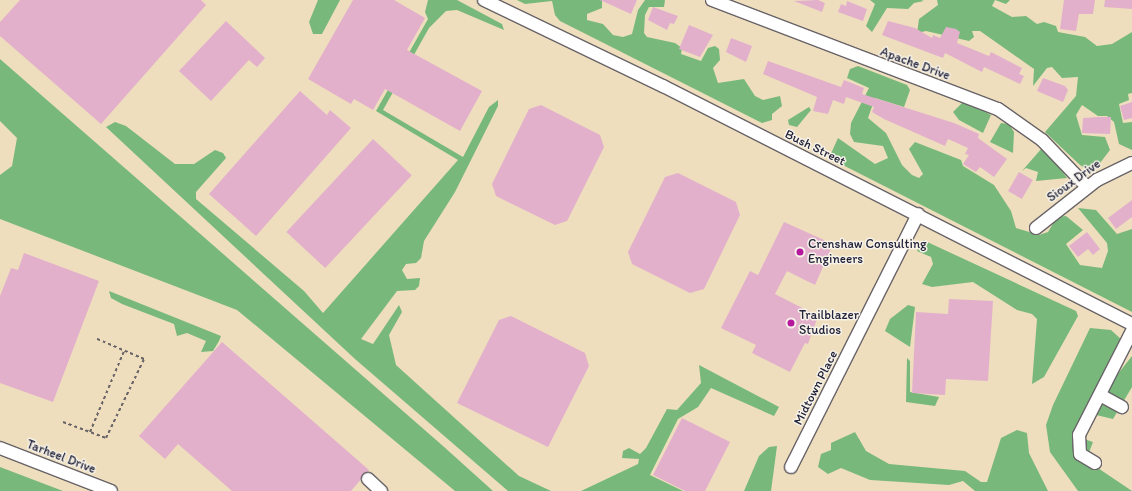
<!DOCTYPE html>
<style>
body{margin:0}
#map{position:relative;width:1132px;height:491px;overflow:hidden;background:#eedebd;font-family:Itim,sans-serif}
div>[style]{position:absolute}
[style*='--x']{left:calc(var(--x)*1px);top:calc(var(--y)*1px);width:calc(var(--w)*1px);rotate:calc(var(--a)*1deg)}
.forest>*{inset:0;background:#78b97b}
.building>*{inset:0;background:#e3b0cc;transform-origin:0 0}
.path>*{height:2px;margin-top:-1px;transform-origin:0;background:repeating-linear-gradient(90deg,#696468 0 3px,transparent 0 6px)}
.roads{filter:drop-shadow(1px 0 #696468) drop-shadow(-1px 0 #696468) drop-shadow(0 1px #696468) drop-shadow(0 -1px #696468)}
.minor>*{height:12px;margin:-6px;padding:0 6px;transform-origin:6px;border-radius:6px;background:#fff}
.dots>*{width:11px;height:11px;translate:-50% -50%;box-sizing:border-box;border:2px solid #f7f3e8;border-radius:50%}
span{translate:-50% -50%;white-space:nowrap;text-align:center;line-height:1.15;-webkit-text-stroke:3px #f7f3e8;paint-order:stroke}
.street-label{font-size:13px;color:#22223b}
.poi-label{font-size:13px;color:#22223b}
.left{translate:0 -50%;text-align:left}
</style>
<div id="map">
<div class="forest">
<i style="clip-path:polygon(318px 0,340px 0,322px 34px,313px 34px,309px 22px)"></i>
<i style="clip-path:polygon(428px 0,457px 0,502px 24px,504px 30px,457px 10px,446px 11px,429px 28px,383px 110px,463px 157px,489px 107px,498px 100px,498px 106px,455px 192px,424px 241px,421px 258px,416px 263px,406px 264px,402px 270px,407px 279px,420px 278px,419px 286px,415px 290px,397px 291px,361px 339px,373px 344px,399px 305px,402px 312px,389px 335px,396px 365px,519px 476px,551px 491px,508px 491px,355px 359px,106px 127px,115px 122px,126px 126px,175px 164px,194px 164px,215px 150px,223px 153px,226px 158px,196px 192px,196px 199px,304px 291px,323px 313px,458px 160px,376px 111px,428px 19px,425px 12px)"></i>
<i style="clip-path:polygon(517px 0,602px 0,602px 8px,587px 14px,587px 20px,603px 24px,613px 35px,623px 37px,632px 34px,638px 10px,645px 0,665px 0,664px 7px,649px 7px,645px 15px,644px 33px,647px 37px,675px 43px,682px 48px,681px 54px,701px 61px,708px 48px,715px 46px,719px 49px,720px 60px,713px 68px,718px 83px,744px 79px,755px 96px,763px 100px,780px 96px,782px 106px,772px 114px,772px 120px,762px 123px,560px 21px,555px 15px,552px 1px,525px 4px)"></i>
<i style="clip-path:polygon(870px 0,921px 0,924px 1px,914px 3px,908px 9px,887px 8px,872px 32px,866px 26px,875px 4px)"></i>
<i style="clip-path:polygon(937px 0,1010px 0,1006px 4px,995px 0,992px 6px,1012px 17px,1026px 16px,1037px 24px,1044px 22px,1056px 26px,1058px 32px,1085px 37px,1097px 46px,1112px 44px,1132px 32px,1132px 93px,1128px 94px,1129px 100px,1119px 104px,1123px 123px,1132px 122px,1132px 150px,1119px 144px,1114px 122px,1107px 116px,1098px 116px,1082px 105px,1076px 115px,1082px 135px,1105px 137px,1110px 150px,1097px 167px,1086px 169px,1080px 165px,1045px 132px,1076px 96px,1078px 77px,1062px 78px,1052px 67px,1047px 68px,1033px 86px,1034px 69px,980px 31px,972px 31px,974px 37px,969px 41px,926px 31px,917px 33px,919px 19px,938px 5px)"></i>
<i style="clip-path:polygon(0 59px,443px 446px,493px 491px,455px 491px,237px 310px,0 219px,0 175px,12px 166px,17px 138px,0 121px)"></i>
<i style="clip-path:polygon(858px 66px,907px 85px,910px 90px,904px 107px,875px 98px,868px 118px,886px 133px,902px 165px,912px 175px,919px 178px,923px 174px,909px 149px,915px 142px,961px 160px,963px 166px,994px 185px,1011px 211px,1016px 228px,1039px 235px,1048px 232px,1057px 217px,1066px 216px,1083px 230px,1066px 244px,1080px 265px,1102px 268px,1108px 251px,1107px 243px,1078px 208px,1096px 210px,1117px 234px,1132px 229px,1132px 312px,829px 158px,838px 138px,875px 164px,888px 158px,883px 146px,854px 142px,850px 134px,851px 123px,869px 88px,847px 78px,850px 69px)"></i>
<i style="clip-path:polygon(964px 101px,991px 115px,983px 133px,959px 120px,953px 112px)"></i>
<i style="clip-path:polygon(809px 107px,811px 110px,797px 127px,789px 125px,788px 120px)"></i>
<i style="clip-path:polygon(1001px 123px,1009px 124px,1014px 132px,1013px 153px,990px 142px)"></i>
<i style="clip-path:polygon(1042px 148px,1057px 164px,1067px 178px,1036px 181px,1038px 172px,1026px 168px,1022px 171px)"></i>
<i style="clip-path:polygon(923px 240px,1076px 311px,1078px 316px,1044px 377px,1032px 384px,1037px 319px,1032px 314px,1017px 310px,973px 282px,932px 287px,922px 284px,933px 264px,931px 257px,917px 251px)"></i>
<i style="clip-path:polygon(109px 291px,221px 336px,219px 341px,213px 351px,201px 352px,206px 341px,187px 333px,177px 336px,174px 324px,122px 304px,111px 298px)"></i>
<i style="clip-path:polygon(908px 305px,915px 307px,910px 347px,885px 331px,890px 319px)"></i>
<i style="clip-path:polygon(1090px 328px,1111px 330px,1123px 341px,1113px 380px,1132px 356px,1132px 387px,1113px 419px,1092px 414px,1081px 438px,1093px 442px,1086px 460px,1132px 491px,1078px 491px,1050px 452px,1046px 425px,1053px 405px)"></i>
<i style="clip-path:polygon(907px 358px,910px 361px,910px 392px,939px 397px,935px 406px,906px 402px)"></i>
<i style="clip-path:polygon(699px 365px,779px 407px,774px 416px,711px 388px,698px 407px,678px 419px,650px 475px,683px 491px,581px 491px,638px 464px,639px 459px,622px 458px,623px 451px,629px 448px,640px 454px,646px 448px,667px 409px,677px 410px,701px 383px)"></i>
<i style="clip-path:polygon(1017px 430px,1027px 433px,1029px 453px,1048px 491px,975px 491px,963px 481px,949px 485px,870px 480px,841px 468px,828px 474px,818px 467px,821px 454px,831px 450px,831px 443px,855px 432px,866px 451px,889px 464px,965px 471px,981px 482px,987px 482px,1001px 438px)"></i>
<i style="clip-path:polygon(777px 446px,771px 491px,744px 491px,759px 456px,769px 447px)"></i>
<i style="clip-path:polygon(0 467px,63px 491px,0 491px)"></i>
</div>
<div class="building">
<i style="clip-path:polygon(20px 0,201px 0,206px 5px,101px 124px,0 36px,0 22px)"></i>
<i style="clip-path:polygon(353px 0,394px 0,425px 18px,407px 50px,482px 91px,460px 131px,385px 89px,373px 110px,354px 99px,351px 104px,308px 79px)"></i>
<i style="clip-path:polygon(600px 0,637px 0,631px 14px)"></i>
<i style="clip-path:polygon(818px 0,825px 3px,822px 12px,794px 1px)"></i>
<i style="clip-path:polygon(1064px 0,1095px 0,1093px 14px,1079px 14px,1076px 31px,1060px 29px)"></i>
<i style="clip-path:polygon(1105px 0,1132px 0,1132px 9px,1104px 7px)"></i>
<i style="clip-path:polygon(847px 1px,867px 9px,863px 21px,838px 12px,841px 4px,846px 6px)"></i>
<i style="clip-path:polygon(653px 7px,678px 16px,674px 24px,670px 23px,667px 30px,648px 20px)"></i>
<i style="clip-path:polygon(226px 21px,265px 58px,257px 67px,249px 60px,211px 101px,179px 71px)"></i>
<i style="clip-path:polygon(888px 21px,915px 28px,932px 38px,933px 35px,940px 38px,946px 27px,956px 29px,960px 32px,957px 43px,989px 56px,991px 52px,1022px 68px,1019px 74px,1024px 76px,1020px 84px,984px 67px,982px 72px,945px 53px,943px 58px,882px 35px)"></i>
<i style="clip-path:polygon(689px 25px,713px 35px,700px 57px,679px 49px)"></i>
<i style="clip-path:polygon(731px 38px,752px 46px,746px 62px,726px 52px)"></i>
<i style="clip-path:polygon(768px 61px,841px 87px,844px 80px,864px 88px,862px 94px,954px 123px,979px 134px,978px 138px,1007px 159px,994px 177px,980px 167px,976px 172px,963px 164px,969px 155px,965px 154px,968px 148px,948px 139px,945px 146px,884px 119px,872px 112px,874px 107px,846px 97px,844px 104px,833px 100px,828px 114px,813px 111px,817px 97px,763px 74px)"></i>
<i style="clip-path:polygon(1043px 78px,1065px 86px,1068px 90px,1063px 102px,1037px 91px)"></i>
<i style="clip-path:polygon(300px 91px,327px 115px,330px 110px,351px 128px,256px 236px,209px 194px)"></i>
<i style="clip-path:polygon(1132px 102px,1132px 118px,1124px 120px,1120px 106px)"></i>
<i style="clip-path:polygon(541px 105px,600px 135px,604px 147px,567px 221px,555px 225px,496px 196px,492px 184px,529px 109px)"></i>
<i style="clip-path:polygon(1098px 117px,1111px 117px,1110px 134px,1082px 133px,1083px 118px)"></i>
<i style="left:373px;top:139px;width:53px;height:127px;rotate:43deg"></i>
<i style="left:1019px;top:172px;width:16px;height:22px;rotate:30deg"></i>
<i style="clip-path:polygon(678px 173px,736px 202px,740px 215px,704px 289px,690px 293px,632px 264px,628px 252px,665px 177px)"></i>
<i style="clip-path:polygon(1132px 200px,1132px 217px,1116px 229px,1108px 218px)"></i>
<i style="clip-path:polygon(784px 222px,824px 240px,831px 249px,815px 285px,787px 271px,775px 294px,818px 316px,808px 344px,805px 343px,790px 372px,752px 353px,756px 345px,721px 328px,750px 271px,758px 275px)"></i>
<i style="clip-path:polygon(1087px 232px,1100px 249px,1093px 255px,1088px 249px,1078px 257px,1069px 246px)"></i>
<i style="clip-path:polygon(24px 253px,99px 281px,53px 402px,0 383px,0 296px,11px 268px,18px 270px)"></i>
<i style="clip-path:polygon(949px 299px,993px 301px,988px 381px,946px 379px,945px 395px,912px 393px,916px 312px,948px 314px)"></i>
<i style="clip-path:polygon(511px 316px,585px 353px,589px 366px,548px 447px,457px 403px,499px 320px)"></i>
<i style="clip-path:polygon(222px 342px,369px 470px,351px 491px,232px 491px,178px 444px,165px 459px,139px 436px)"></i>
<i style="clip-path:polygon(682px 418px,730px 442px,705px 491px,685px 491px,653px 475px)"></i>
</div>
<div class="path">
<i style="--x:63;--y:422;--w:46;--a:20.4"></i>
<i style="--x:106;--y:438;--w:88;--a:-64.3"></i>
<i style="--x:144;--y:359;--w:53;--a:-156.8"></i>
<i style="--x:90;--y:432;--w:88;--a:-67.2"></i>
</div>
<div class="roads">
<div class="minor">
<i style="--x:484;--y:0;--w:199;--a:25.7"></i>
<i style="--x:663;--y:86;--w:526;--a:26.91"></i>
<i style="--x:712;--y:0;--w:306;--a:20.9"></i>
<i style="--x:998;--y:109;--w:54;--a:35.2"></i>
<i style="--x:1042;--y:140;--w:65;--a:46.2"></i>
<i style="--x:1036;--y:228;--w:78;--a:-38.2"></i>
<i style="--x:1097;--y:180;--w:39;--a:-26"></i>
<i style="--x:1100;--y:395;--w:25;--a:29"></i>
<i style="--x:0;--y:448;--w:119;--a:21.2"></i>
<i style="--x:1095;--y:463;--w:17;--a:-149"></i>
<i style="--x:1080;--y:454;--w:19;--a:-93"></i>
<i style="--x:1079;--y:435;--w:117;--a:-63"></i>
<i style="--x:791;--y:467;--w:283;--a:-63.3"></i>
<i style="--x:368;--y:479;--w:18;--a:43"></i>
</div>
</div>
<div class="dots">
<i style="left:800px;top:252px;background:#b5179e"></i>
<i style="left:791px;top:323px;background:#b5179e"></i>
</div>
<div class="street-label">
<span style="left:915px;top:64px;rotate:20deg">Apache Drive</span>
<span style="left:815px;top:148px;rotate:26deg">Bush Street</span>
<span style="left:1074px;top:181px;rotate:-36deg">Sioux Drive</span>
<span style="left:816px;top:388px;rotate:-63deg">Midtown Place</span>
<span style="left:61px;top:457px;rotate:21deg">Tarheel Drive</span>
</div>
<div class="poi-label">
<span class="left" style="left:808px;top:252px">Crenshaw Consulting<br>Engineers</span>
<span class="left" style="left:799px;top:323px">Trailblazer<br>Studios</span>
</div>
</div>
